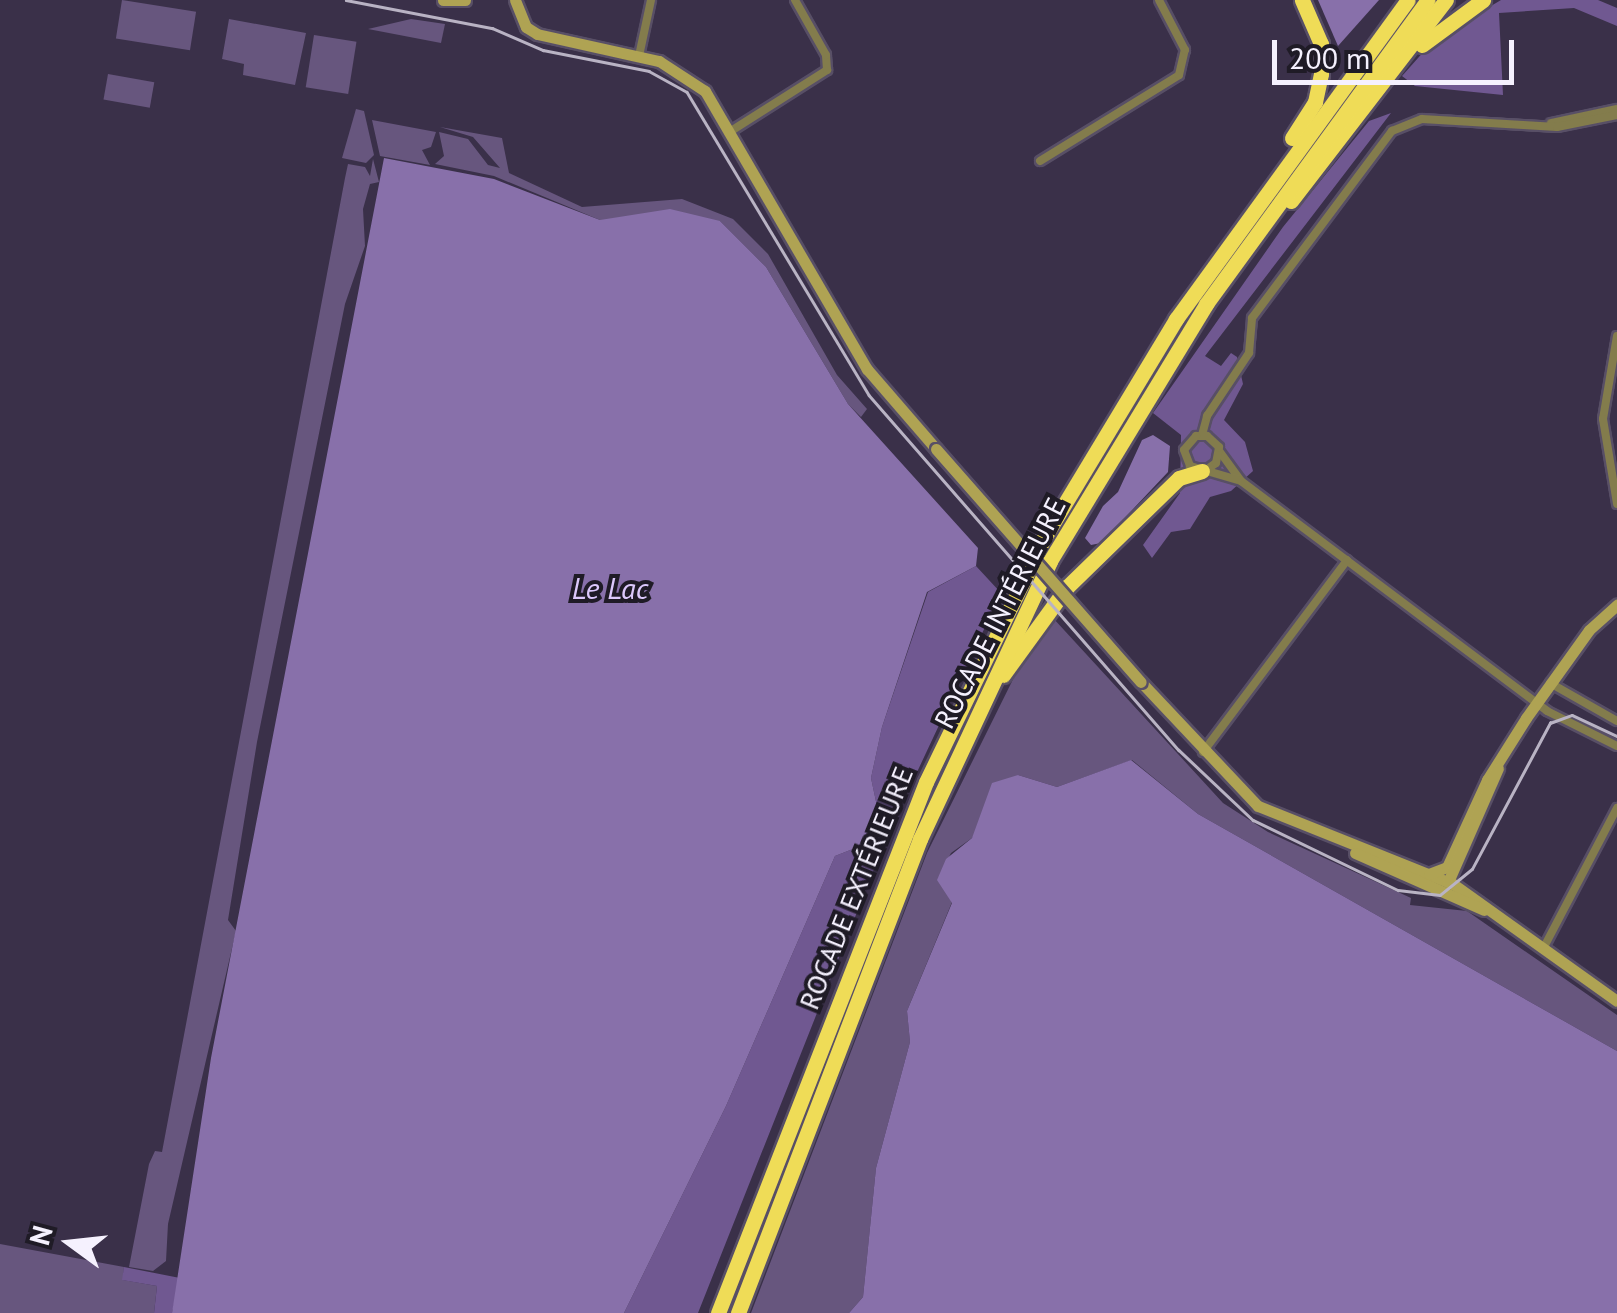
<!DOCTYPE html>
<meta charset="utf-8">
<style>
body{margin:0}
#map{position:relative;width:1617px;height:1313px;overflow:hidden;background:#3a3049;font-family:"PT Sans",sans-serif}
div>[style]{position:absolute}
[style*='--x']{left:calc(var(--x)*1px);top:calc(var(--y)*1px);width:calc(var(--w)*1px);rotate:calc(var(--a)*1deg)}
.green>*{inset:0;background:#67567e;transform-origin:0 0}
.forest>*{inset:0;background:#705891}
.water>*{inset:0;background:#8870aa}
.roads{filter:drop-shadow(2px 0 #584f66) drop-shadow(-2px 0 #584f66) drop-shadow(0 2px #584f66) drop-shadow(0 -2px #584f66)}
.street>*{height:8px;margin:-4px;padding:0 4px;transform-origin:4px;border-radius:4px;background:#837c4c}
.secondary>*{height:11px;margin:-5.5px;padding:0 5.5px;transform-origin:5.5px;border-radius:5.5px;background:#afa353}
.highway>*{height:15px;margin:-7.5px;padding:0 7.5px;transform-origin:7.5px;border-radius:7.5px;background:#efdc57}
.tram>*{height:2.5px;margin:-1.25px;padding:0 1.25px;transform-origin:1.25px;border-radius:1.25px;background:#b9b3c4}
.bridges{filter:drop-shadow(2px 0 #584f66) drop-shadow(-2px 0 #584f66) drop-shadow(0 2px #584f66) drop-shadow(0 -2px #584f66)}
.secondary-bridge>*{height:11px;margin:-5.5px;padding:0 5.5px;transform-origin:5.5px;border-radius:5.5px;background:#afa353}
span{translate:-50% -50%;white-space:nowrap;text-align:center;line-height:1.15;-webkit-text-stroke:8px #1f1b26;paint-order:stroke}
.street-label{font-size:28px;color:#f5f1fe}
.water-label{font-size:30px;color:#dcc8fb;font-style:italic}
.north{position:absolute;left:20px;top:1193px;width:100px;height:100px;-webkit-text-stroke:8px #1f1b26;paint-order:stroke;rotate:285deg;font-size:28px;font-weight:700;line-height:40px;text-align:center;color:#f5f1fe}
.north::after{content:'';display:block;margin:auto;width:35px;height:45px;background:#f5f1fe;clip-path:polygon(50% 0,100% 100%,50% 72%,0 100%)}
.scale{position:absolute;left:1272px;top:40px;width:242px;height:45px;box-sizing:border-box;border:5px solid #f5f1fe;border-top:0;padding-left:12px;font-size:30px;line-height:35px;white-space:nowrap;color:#f5f1fe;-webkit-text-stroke:8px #1f1b26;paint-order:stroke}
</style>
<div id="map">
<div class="green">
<i style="left:122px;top:0;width:75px;height:39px;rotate:9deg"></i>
<i style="clip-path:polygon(229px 19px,306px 33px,295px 85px,243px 75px,244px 64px,222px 59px)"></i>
<i style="clip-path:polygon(411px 19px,445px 24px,441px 43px,368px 29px)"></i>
<i style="left:314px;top:35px;width:43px;height:53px;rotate:9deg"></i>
<i style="left:108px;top:74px;width:47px;height:26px;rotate:10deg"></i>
<i style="clip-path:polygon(356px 109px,364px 111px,374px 155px,366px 163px,342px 158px)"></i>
<i style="clip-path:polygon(372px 120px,436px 132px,431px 147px,422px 150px,430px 165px,380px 156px)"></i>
<i style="clip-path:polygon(440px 127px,502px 138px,509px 173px,582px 207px,682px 199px,733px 219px,768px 254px,837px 375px,867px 409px,861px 417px,848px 404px,766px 267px,720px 221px,600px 220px,494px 176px,435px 164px,444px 156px,439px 132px,468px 139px,488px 165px,500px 168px,473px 137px)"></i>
<i style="clip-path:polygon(373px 159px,379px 182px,370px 184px,363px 209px,365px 246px,345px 304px,257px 742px,228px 920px,236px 931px,168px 1224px,166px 1261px,153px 1271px,129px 1267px,149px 1164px,155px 1151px,162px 1152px,345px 178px,348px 164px,365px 167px,370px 176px)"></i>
<i style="clip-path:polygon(1053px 618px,1223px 803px,1268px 832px,1411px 898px,1410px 905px,1467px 911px,1617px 1015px,1617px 1051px,1198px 814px,1132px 760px,1057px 787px,1018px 775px,972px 838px,951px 853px,938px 879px,952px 902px,907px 1011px,910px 1042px,876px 1168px,863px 1297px,849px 1313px,751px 1313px,927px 853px,1028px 649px)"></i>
<i style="clip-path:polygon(0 1244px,124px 1267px,123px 1280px,157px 1286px,154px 1313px,0 1313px)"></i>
</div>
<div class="forest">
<i style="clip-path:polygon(1501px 0,1598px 0,1617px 8px,1617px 26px,1574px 8px,1499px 13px,1503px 95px,1415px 86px,1402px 76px,1434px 40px)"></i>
<i style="clip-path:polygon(1391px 113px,1205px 356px,1221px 366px,1231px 353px,1237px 357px,1243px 384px,1224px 420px,1245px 442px,1253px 471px,1231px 491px,1210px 497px,1190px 529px,1171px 532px,1152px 558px,1143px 545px,1180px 493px,1181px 435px,1153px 413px,1283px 227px,1369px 121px)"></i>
<i style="clip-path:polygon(976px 566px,1001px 593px,888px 834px,698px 1313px,624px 1313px,726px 1106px,835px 856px,863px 845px,878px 811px,871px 778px,882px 727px,928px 592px)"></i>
<i style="clip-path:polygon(124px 1267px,180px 1278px,172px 1313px,154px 1313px,157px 1286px,122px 1280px)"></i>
</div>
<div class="water">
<i style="clip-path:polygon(1318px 0,1379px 0,1338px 46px)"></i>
<i style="clip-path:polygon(384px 158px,494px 179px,600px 220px,670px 209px,720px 221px,766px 267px,848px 404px,978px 548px,976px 566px,927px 592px,882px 727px,871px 778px,878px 811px,863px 845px,835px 856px,726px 1106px,624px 1313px,172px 1313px,211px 1058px)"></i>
<i style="clip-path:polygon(1153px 435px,1170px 446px,1168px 472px,1101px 543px,1091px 545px,1085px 538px,1103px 506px,1118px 492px,1142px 440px)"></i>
<i style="clip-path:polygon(1131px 760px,1198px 814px,1617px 1051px,1617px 1313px,849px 1313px,863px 1297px,876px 1168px,910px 1042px,907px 1011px,952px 903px,937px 880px,946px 859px,972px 838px,992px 783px,1018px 775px,1057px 787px)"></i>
</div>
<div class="roads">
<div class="street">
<i style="--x:639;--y:56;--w:57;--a:-77.9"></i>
<i style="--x:1551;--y:123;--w:67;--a:-12"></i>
<i style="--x:731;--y:131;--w:114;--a:-32.4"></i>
<i style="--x:827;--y:70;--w:15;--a:-94"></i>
<i style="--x:826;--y:55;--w:63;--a:-119.4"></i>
<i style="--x:1040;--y:161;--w:163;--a:-31.7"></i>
<i style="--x:1179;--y:75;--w:26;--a:-77"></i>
<i style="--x:1185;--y:50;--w:56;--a:-117.5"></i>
<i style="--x:1617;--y:336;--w:84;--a:99.6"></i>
<i style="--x:1603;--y:419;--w:86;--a:80.6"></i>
<i style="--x:1202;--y:435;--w:20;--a:-75"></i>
<i style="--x:1207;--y:416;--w:76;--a:-56.3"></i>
<i style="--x:1249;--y:353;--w:35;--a:-85"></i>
<i style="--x:1252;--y:318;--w:234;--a:-53.2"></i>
<i style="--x:1392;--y:131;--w:32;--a:-22"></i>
<i style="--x:1422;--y:119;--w:135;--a:3.4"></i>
<i style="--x:1557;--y:127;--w:61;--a:-11.3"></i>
<i style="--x:1220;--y:452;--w:36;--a:54"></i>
<i style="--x:1241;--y:481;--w:383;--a:36.9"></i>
<i style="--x:1547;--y:711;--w:78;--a:26.6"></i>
<i style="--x:1206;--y:470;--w:12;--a:-35"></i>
<i style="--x:1216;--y:463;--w:16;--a:-79"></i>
<i style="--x:1219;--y:447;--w:16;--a:-137"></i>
<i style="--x:1207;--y:436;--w:11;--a:180"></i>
<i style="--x:1196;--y:436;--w:18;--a:131"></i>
<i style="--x:1184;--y:450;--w:17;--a:69"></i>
<i style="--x:1190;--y:466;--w:50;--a:16.3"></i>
<i style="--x:1550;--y:683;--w:77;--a:29.6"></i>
<i style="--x:1203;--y:752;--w:240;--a:-53.1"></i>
<i style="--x:1544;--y:947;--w:157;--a:-62.3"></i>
</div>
<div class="secondary">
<i style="--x:443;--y:0;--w:22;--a:0"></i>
<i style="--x:515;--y:0;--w:29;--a:68"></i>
<i style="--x:526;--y:27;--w:13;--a:32"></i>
<i style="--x:537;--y:34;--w:125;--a:12.5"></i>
<i style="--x:659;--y:61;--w:55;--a:33.1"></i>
<i style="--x:705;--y:91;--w:322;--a:59.8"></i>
<i style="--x:867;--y:369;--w:106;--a:49.2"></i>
<i style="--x:1141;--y:682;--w:170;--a:46.7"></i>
<i style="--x:1258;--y:806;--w:210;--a:21.8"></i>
<i style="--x:1453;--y:884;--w:201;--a:35.5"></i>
<i style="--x:1355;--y:853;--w:141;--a:23.8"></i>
<i style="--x:1429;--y:874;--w:19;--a:-21"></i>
<i style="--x:1447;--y:867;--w:96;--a:-65.3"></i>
<i style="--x:1487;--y:780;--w:73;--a:-57.8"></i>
<i style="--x:1526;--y:718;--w:108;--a:-54.4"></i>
<i style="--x:1589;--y:630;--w:38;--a:-42"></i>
<i style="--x:1448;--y:882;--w:124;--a:-66.3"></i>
</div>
<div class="highway">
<i style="--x:1422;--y:45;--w:76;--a:-36.4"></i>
<i style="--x:1292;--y:138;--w:43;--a:-57.4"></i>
<i style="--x:1315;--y:102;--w:29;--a:-78"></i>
<i style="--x:1321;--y:74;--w:30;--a:-90"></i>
<i style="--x:1321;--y:44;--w:48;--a:-113.4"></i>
<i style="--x:1291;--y:201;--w:254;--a:-52.4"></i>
<i style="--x:1003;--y:675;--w:109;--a:-54"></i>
<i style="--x:1067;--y:587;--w:156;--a:-44.2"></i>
<i style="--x:1179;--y:478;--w:24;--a:-17"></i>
<i style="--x:718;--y:1313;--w:570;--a:-68.61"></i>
<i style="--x:926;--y:782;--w:271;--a:-64.2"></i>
<i style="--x:1044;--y:538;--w:256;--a:-58.9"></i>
<i style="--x:1176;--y:319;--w:394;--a:-54"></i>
<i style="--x:738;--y:1313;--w:508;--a:-68.99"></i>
<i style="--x:920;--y:839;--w:307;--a:-64.9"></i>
<i style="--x:1050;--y:561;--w:301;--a:-58.7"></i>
<i style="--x:1206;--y:304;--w:376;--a:-53.9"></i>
</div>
</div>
<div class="tram">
<i style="--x:346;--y:0;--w:149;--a:10.9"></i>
<i style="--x:492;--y:28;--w:56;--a:23.3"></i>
<i style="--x:543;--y:50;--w:108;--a:11.2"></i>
<i style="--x:649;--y:71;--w:43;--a:28.9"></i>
<i style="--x:687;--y:92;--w:353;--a:59"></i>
<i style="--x:869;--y:395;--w:471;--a:48.9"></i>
<i style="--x:1179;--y:750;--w:102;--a:43.4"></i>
<i style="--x:1253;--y:820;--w:161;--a:25.8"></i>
<i style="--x:1398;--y:890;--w:42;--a:6.8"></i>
<i style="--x:1440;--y:895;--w:41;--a:-39.1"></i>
<i style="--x:1472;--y:869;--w:166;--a:-61.9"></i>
<i style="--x:1550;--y:723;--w:23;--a:-20"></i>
<i style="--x:1572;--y:715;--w:50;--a:25"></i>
</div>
<div class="bridges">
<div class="secondary-bridge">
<i style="--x:936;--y:449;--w:310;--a:48.7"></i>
</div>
</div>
<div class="street-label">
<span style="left:1000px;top:613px;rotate:-63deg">ROCADE INTÉRIEURE</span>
<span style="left:856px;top:888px;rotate:-68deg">ROCADE EXTÉRIEURE</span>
</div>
<div class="water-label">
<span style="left:610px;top:588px">Le Lac</span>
</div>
<div class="north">N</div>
<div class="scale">200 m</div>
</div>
